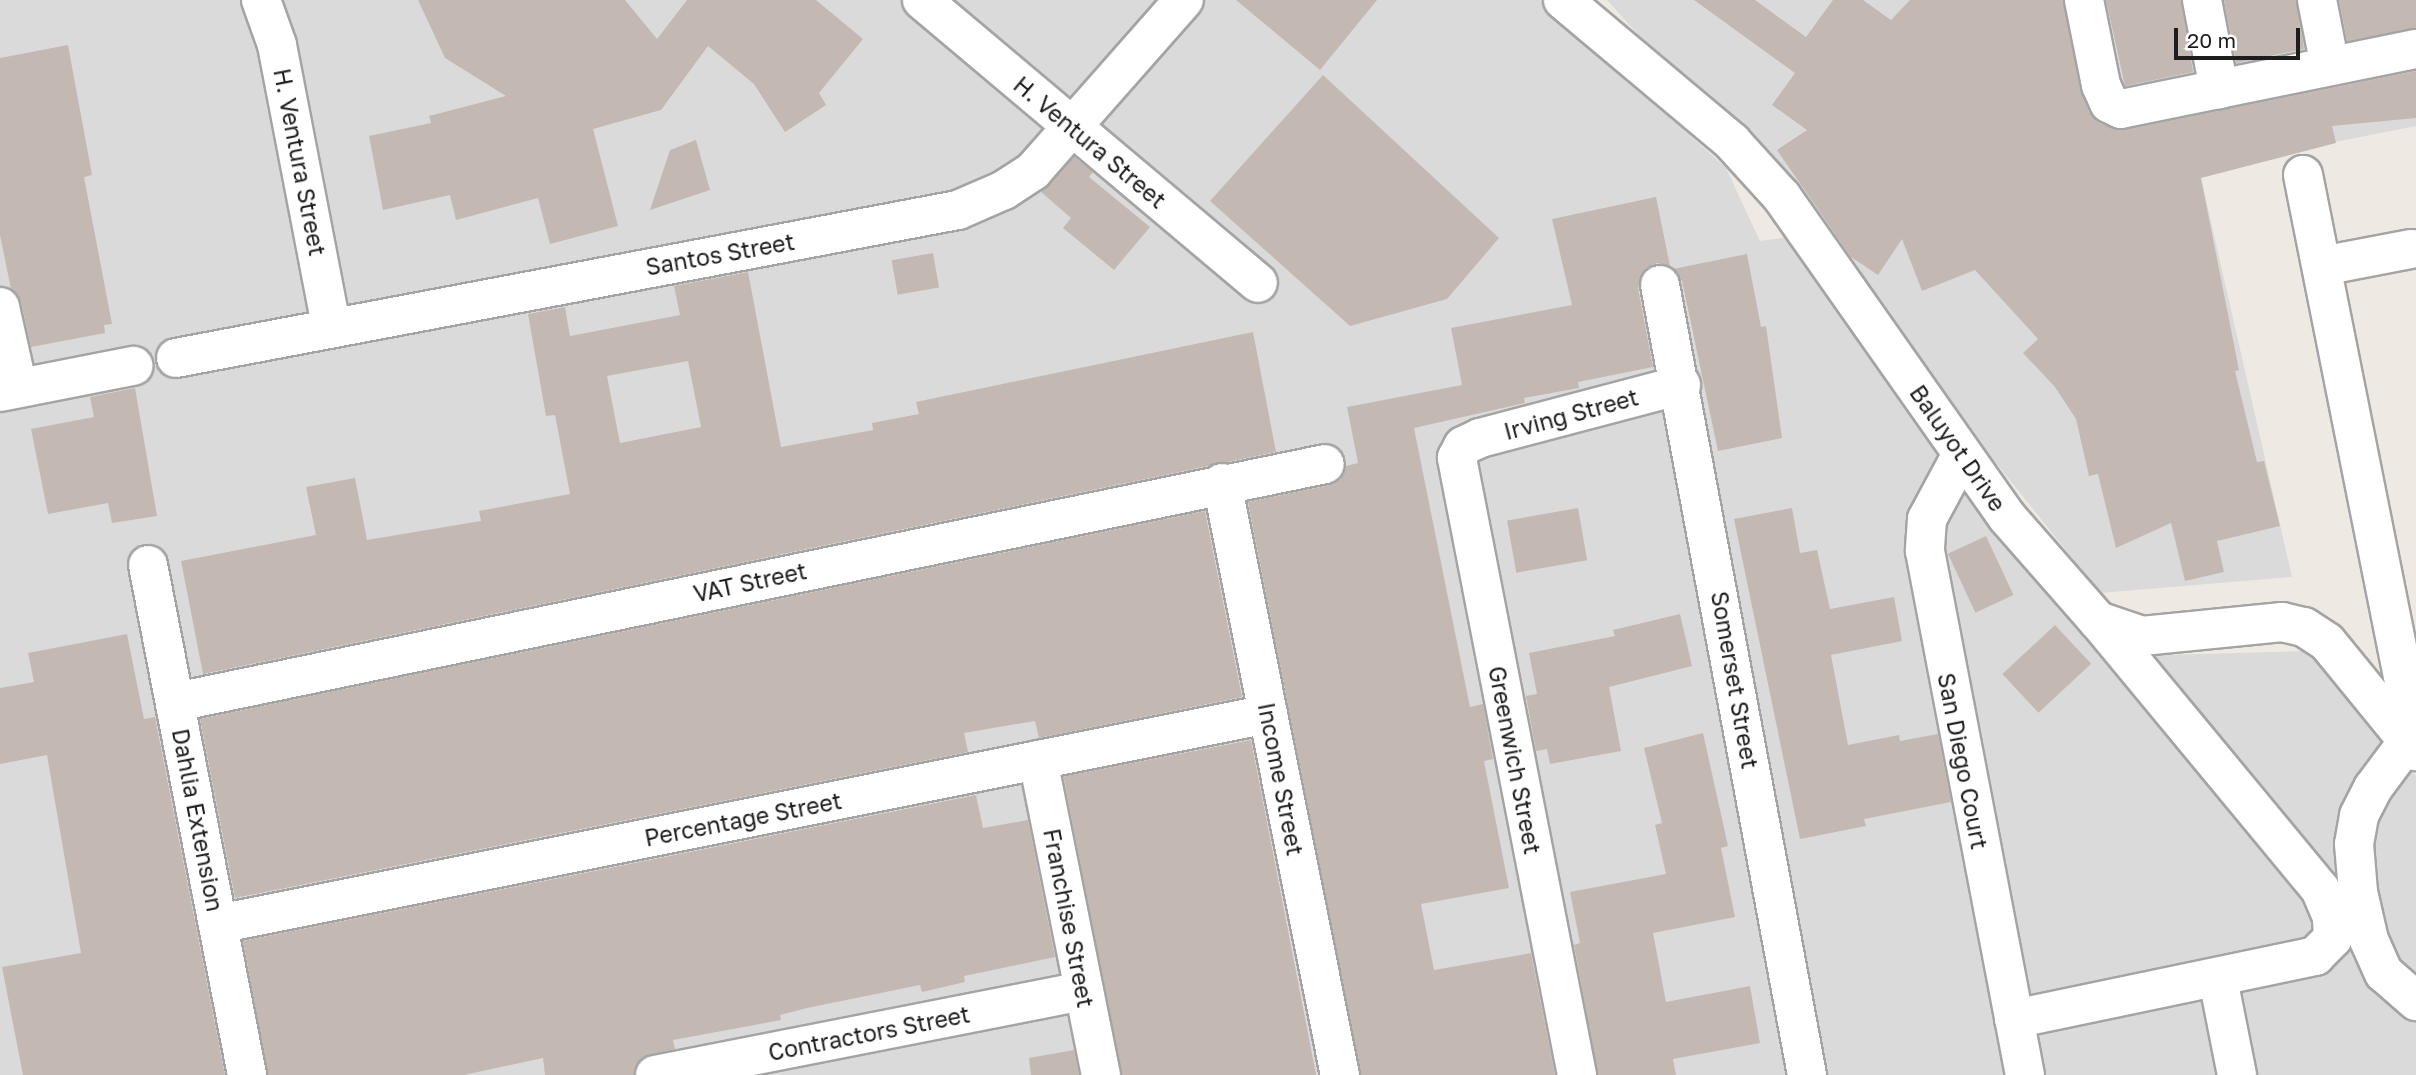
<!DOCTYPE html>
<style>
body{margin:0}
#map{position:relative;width:2416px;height:1075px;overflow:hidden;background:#eeeae3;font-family:"Golos Text",sans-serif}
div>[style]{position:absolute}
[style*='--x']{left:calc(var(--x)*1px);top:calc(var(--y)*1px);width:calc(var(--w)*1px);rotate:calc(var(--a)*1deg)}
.residential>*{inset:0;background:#dbdada}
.building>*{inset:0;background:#c3b9b2;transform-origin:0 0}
.roads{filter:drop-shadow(2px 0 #a4a4a4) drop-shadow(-2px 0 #a4a4a4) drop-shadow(0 2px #a4a4a4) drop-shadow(0 -2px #a4a4a4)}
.minor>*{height:38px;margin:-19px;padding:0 19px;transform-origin:19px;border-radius:19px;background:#fff}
span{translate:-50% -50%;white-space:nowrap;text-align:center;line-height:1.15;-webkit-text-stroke:6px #fff;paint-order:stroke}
.street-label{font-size:23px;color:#1d1d1d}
.scale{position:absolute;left:2174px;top:28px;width:126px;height:32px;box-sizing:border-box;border:4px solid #1d1d1d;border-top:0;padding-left:9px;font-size:21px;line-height:24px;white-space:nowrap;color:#1d1d1d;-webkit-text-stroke:5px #fff;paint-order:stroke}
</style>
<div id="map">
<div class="residential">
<i style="clip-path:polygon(0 0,1540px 0,1726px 168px,1760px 241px,1795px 236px,2129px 648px,2167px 655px,2308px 651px,2381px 733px,2416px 776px,2416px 1075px,0 1075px)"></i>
<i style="clip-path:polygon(1607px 0,2416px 0,2416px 126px,2199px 169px,2292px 577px,2100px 593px,1769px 179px)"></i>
</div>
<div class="building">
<i style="clip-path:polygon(418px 0,625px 0,657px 39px,687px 0,816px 0,863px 39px,819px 93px,826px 105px,785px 132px,754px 84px,708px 46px,661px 110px,593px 129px,618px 226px,550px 244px,538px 198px,456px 220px,450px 195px,383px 210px,369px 136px,431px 123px,429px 116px,506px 96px,445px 58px)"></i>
<i style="clip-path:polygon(1236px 0,1377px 0,1320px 70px)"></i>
<i style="clip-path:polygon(1694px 0,1755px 0,1806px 37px,1833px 0,1863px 0,1891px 20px,1910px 0,2063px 0,2080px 89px,2089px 112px,2099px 123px,2124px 130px,2416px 71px,2416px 118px,2332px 126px,2336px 143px,2201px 178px,2239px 370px,2235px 371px,2257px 462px,2264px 461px,2280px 526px,2217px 541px,2224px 572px,2185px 581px,2171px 523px,2116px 548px,2098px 474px,2089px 476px,2076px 419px,2055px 387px,2023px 353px,2038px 339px,1975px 270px,1922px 291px,1902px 239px,1878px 275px,1851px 257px,1777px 150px,1807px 130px,1772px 105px,1795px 73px)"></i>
<i style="clip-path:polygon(2106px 0,2181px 0,2193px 72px,2125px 86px)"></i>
<i style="clip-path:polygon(2224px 0,2296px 0,2304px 49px,2236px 63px)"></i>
<i style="clip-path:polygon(2339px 0,2416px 0,2416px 28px,2347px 41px)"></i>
<i style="clip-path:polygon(68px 45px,92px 175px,84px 177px,112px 324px,104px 325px,105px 333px,31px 347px,21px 302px,11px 289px,0 235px,0 58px)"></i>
<i style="clip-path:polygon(1323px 75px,1499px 238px,1447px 299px,1350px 326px,1210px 201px)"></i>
<i style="clip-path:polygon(696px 140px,710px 190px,650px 210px,670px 150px)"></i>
<i style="clip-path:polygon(1074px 157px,1093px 172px,1089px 177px,1150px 227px,1114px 270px,1063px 228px,1071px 218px,1041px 192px)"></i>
<i style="clip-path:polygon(1656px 197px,1670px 266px,1657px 263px,1646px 268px,1638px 288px,1653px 367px,1578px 382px,1579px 388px,1524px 398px,1525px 403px,1414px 428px,1470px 707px,1483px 704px,1493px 759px,1484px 761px,1509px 888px,1421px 904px,1434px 970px,1531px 953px,1555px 1075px,1361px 1075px,1248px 502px,1330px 485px,1340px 480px,1346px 466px,1358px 463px,1347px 407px,1462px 385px,1451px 328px,1572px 305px,1552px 219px)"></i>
<i style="left:933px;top:253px;width:35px;height:42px;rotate:80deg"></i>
<i style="clip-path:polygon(1747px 254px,1761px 327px,1766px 326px,1782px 438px,1718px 451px,1682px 281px,1673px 269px)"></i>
<i style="clip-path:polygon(evenodd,748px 272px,781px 447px,873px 430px,872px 423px,919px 414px,916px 402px,1253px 332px,1276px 452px,203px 674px,181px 561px,316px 535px,306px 487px,355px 478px,367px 540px,481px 521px,479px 511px,570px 494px,555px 415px,546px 416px,528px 314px,565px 307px,570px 336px,680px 315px,674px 286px,748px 272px,688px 361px,701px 427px,620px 443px,607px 376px,688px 361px)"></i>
<i style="clip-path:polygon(135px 388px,157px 516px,112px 523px,108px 503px,48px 514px,31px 429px,94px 417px,90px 397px)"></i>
<i style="left:1578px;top:508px;width:53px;height:72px;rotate:80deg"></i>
<i style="clip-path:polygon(1792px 508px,1800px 553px,1817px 550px,1830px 609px,1894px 597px,1902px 641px,1831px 655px,1848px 745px,1899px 735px,1900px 741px,1938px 734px,1951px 802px,1864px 819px,1866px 826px,1800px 839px,1734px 519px)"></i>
<i style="clip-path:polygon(1205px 511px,1242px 697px,1039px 738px,1035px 721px,964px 733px,968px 752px,235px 898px,200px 719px)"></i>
<i style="left:1986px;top:536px;width:65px;height:42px;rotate:65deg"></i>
<i style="clip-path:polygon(1680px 614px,1692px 666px,1609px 687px,1621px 751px,1550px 764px,1547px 749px,1536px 751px,1526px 696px,1537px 694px,1529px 653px,1615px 636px,1613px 630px)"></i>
<i style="left:2055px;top:625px;width:53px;height:72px;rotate:47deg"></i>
<i style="clip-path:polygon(127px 634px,144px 719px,155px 717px,225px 1075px,23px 1075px,2px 967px,81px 953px,47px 755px,0 764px,0 688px,34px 682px,28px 653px)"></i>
<i style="clip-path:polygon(1703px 733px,1728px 846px,1721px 848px,1735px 917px,1653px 933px,1666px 1002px,1750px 986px,1760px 1043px,1673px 1059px,1676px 1075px,1598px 1075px,1574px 945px,1580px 943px,1570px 892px,1666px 874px,1655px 825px,1662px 823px,1644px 748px)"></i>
<i style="left:1251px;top:740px;width:342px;height:191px;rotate:79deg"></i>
<i style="clip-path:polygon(976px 795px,983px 828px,1028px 820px,1055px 957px,964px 976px,965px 982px,922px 992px,920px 985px,807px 1008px,780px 1015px,781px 1020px,673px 1040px,675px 1049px,641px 1058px,634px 1075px,545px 1075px,543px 1058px,464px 1075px,268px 1075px,243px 941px)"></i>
<i style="clip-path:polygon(1074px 1050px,1079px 1075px,1031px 1075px,1029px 1058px)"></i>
</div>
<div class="roads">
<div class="minor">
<i style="--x:261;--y:0;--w:48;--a:70.4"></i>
<i style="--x:277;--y:45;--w:286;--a:79.1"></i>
<i style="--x:922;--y:0;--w:439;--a:40.1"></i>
<i style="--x:1563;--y:0;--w:221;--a:40"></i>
<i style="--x:1732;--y:142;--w:74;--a:47.7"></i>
<i style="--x:1782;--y:197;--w:391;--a:54.9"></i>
<i style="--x:2007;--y:517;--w:138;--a:48.8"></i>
<i style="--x:2098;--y:621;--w:46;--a:18.8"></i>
<i style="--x:2142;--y:636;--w:141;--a:-5.7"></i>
<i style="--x:2282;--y:622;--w:23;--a:13"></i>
<i style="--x:2304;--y:627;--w:27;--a:33"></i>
<i style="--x:2327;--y:642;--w:141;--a:50.8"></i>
<i style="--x:2084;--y:0;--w:87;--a:78.7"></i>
<i style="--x:2101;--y:85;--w:20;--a:66"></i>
<i style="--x:2109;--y:103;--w:13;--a:27"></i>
<i style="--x:2121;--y:109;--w:301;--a:-11.5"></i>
<i style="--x:2202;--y:0;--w:91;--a:79.2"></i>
<i style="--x:2317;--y:0;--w:67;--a:78.9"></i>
<i style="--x:2303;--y:175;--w:553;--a:78.73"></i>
<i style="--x:2411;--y:717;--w:24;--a:97"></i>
<i style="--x:2408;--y:741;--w:59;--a:126.7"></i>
<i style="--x:2373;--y:788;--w:31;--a:117"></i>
<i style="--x:2359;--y:816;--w:28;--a:100"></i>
<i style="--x:2354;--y:844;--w:48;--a:85.2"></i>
<i style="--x:2358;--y:892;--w:49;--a:77.1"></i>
<i style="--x:2369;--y:940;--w:36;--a:66"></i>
<i style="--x:2384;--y:973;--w:43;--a:41.2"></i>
<i style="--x:2322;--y:266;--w:91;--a:-10.8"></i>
<i style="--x:1660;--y:285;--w:804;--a:79.46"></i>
<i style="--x:0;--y:307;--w:83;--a:77.5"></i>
<i style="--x:176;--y:358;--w:796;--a:-10.72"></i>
<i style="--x:958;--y:210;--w:50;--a:-23.5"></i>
<i style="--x:1004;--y:190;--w:35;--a:-33"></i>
<i style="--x:1033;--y:171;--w:228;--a:-48.6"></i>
<i style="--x:0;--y:392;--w:136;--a:-11.1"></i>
<i style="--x:1962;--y:454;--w:74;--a:118.3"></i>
<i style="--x:1927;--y:519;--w:32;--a:94"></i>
<i style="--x:1925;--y:551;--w:533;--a:79.2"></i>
<i style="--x:1222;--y:483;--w:604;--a:78.73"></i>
<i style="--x:148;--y:565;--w:520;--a:79.01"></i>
<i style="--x:176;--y:702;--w:1173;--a:-11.7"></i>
<i style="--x:1038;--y:760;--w:321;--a:78.7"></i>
<i style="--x:218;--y:924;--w:1071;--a:-11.31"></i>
<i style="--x:2218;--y:979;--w:98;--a:78.8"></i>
<i style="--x:2014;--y:1019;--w:308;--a:-11.8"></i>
<i style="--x:2315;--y:956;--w:25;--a:-45"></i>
<i style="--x:2333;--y:938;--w:21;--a:-93"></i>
<i style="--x:2332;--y:917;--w:30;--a:-113"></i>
<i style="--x:2320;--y:889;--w:348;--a:-129.6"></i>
<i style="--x:655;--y:1075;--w:437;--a:-11.1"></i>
<i style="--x:1577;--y:1075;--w:629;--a:-101.01"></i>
<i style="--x:1457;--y:458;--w:13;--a:-63"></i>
<i style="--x:1463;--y:446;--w:19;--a:-25"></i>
<i style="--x:1480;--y:438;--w:208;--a:-14.8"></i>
</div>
</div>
<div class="street-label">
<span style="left:1090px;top:142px;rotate:40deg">H. Ventura Street</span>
<span style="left:300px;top:162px;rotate:79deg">H. Ventura Street</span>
<span style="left:720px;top:254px;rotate:-10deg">Santos Street</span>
<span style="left:1571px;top:414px;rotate:-15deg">Irving Street</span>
<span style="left:1958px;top:448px;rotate:55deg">Baluyot Drive</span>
<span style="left:750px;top:582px;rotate:-12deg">VAT Street</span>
<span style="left:1735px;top:680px;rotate:80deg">Somerset Street</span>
<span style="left:1515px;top:760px;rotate:79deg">Greenwich Street</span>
<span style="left:1963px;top:761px;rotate:79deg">San Diego Court</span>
<span style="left:1281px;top:779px;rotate:79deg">Income Street</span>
<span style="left:743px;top:819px;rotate:-11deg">Percentage Street</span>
<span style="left:198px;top:820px;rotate:79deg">Dahlia Extension</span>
<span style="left:1069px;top:918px;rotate:79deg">Franchise Street</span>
<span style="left:869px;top:1033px;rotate:-11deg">Contractors Street</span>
</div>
<div class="scale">20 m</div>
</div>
